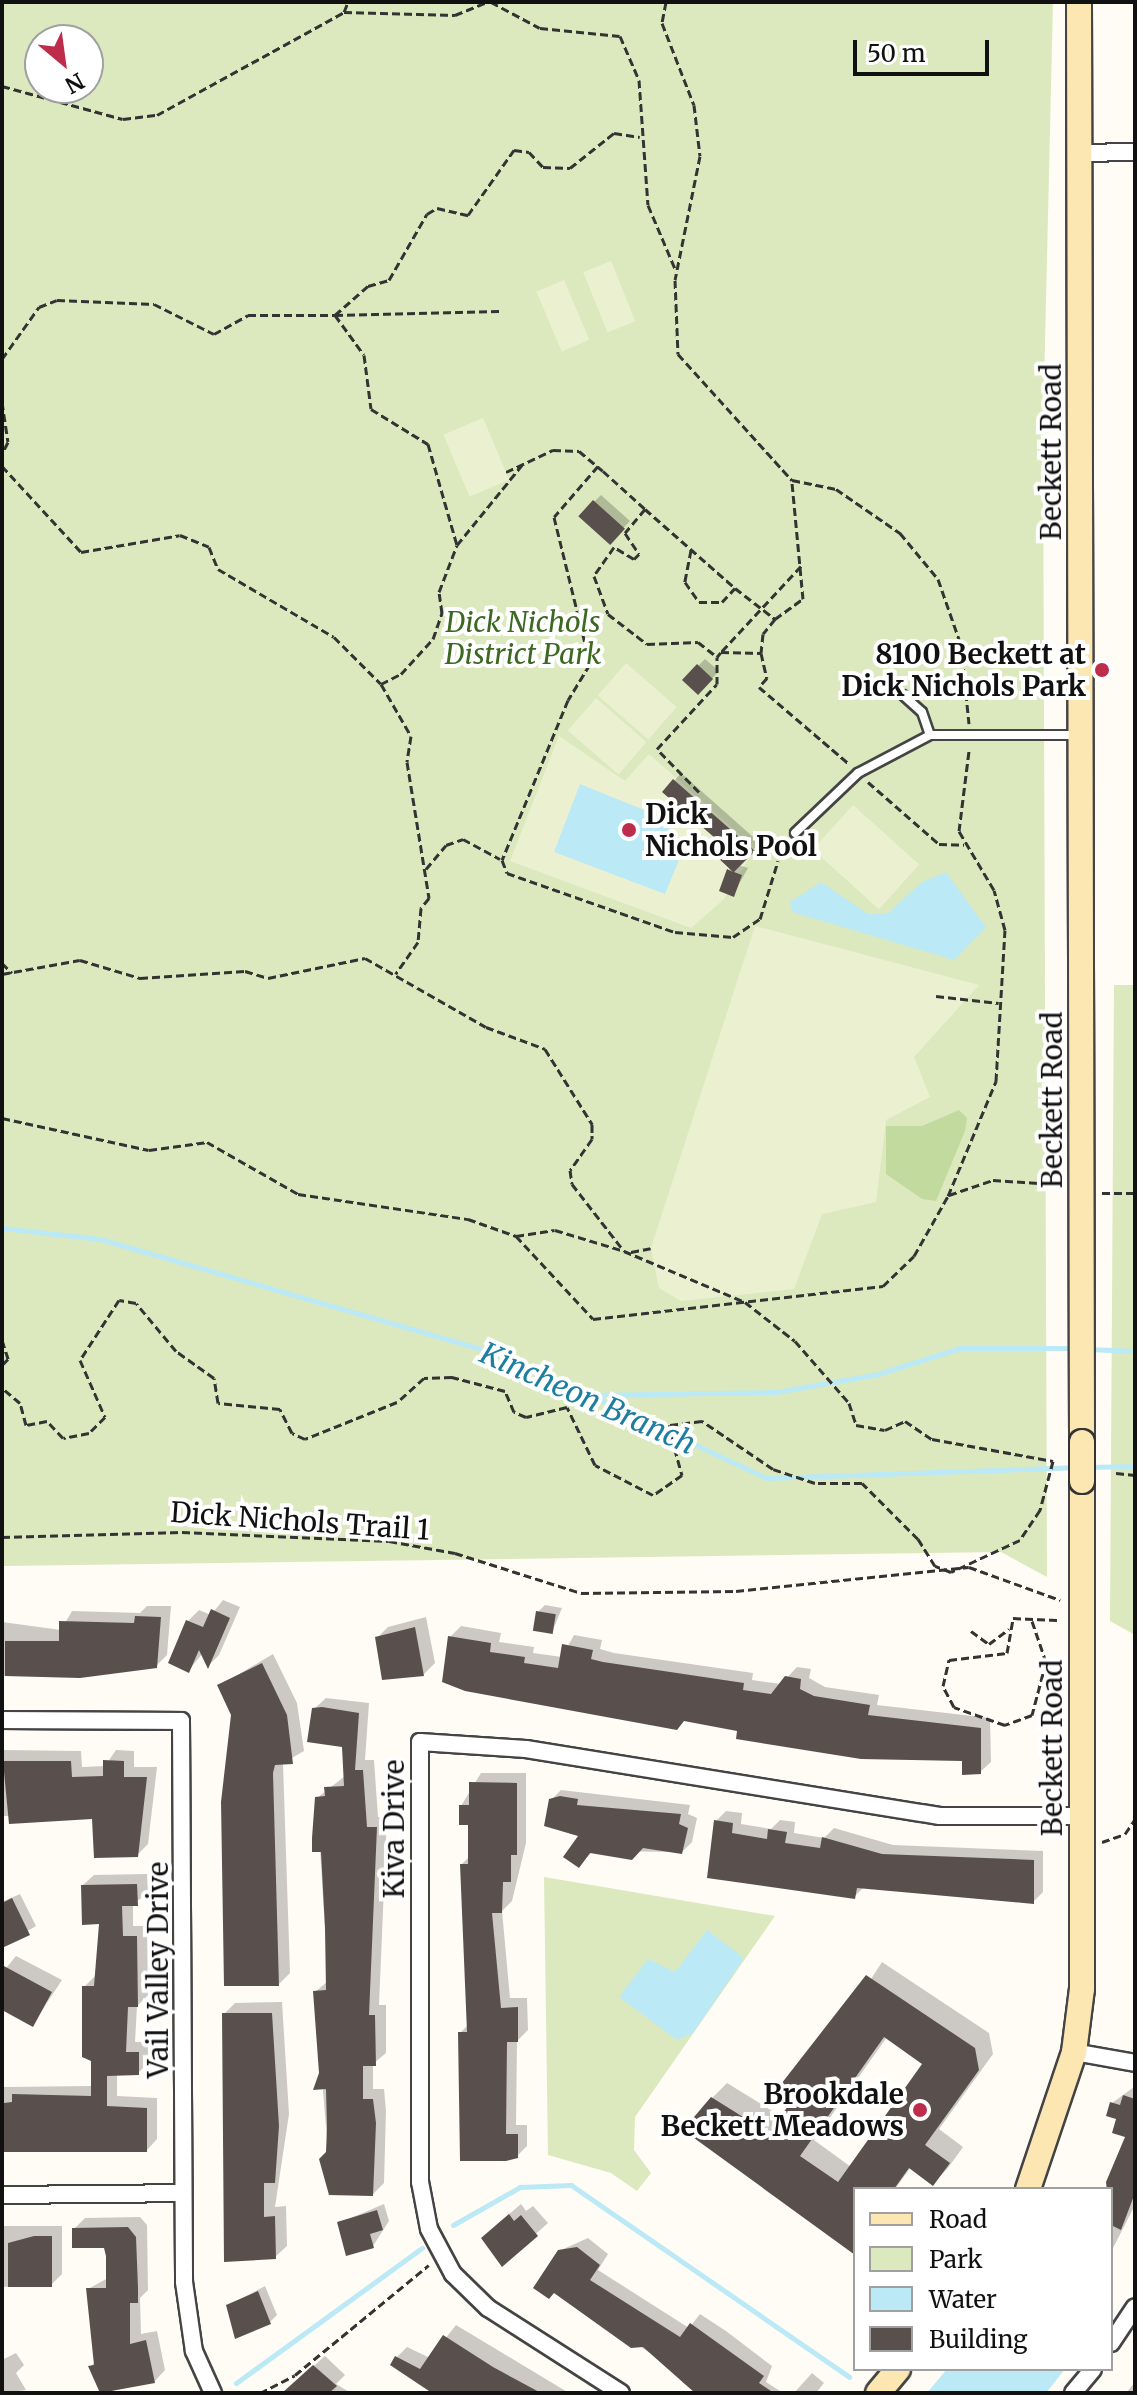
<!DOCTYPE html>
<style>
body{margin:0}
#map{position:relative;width:1137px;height:2395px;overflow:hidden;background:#fffbf5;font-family:Merriweather,serif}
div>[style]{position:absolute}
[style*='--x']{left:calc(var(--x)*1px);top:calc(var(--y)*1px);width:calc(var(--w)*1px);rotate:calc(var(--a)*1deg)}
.green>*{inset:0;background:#dce9be}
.forest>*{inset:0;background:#c3da9e}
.pitch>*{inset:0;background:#ebf1d0;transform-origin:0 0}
.water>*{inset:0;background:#bbe9f5}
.shadow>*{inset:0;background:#0003}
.stream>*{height:5px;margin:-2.5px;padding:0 2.5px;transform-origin:2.5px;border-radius:2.5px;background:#bbe9f5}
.building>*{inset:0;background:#59504d;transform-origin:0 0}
.path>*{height:3px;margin-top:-1.5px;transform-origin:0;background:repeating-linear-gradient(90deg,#333 0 8px,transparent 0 12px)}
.roads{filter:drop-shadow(2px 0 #444) drop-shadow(-2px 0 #444) drop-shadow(0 2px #444) drop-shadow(0 -2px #444)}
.lane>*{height:8px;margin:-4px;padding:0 4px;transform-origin:4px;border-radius:4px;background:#fff}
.street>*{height:16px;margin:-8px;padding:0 8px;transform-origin:8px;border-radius:8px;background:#fff}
.secondary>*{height:24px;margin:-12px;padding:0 12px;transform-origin:12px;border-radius:12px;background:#fce7b3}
.bridges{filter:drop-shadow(2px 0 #333) drop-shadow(-2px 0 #333) drop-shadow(0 2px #333) drop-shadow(0 -2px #333)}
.secondary-bridge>*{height:24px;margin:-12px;padding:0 12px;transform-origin:12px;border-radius:12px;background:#fce7b3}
.dots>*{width:22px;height:22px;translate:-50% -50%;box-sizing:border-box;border:4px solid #fff;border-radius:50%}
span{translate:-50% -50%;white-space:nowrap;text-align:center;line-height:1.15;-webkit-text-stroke:8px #fff;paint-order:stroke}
.street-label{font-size:28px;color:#111}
.park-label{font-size:28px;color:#3c6822;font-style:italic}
.poi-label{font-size:28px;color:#111;font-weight:700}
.right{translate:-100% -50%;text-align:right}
.left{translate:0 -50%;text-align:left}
.water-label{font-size:30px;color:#1c7ea1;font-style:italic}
.frame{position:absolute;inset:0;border:4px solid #111;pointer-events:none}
.legend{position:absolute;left:853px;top:2187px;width:260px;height:184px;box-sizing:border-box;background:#fff;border:2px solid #a0a0a0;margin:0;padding:10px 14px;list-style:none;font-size:24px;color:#111}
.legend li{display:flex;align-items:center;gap:16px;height:40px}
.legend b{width:40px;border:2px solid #a0a0a0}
.north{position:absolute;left:24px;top:24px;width:80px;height:80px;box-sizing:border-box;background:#fff;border:2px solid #a0a0a0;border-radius:50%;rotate:151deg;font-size:22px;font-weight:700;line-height:32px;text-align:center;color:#111}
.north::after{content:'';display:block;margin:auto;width:28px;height:36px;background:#be2c4c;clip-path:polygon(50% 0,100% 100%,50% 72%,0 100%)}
.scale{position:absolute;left:853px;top:40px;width:136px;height:36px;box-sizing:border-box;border:4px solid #111;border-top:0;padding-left:10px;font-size:24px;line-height:28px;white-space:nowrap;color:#111;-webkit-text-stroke:6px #fff;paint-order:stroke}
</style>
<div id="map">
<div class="green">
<i style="clip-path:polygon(evenodd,2px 2px,1053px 2px,1043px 429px,1047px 1577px,1001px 1552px,2px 1566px,2px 2px,40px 40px,88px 40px,88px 88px,40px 88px,40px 40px)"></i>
<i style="clip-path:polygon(1114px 985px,1135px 985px,1135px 1635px,1110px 1621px)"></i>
<i style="clip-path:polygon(544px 1877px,775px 1916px,635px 2117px,634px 2150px,651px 2173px,637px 2191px,611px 2173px,548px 2155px)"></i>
</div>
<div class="forest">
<i style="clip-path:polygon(959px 1110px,967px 1118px,965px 1131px,936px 1201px,922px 1199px,886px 1174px,886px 1126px,922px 1126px)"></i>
</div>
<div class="pitch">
<i style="left:611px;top:261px;width:65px;height:30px;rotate:68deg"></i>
<i style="left:564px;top:280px;width:65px;height:30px;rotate:67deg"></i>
<i style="left:483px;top:418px;width:67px;height:43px;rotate:67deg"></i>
<i style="left:626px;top:663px;width:67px;height:43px;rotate:41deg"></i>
<i style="left:596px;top:698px;width:67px;height:43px;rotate:41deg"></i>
<i style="clip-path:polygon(559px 736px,625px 781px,649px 754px,755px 848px,724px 899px,691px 928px,510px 861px)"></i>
<i style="left:853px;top:805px;width:89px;height:60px;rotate:42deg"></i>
<i style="clip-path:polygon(755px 926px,979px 985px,914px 1057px,930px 1097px,886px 1120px,876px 1202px,822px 1214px,794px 1289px,681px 1301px,659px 1288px,651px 1248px)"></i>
</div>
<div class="water">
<i style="clip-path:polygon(580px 784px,674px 822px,667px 833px,686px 843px,665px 894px,554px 852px)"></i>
<i style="clip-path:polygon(946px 872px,986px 927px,954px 960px,792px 912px,790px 902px,821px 882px,868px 914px,887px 914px,922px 882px)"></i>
<i style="clip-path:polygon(707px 1930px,744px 1958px,693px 2033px,677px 2040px,619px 1997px,648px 1959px,675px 1972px)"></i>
<i style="clip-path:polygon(947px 2369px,1065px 2369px,1046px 2393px,927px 2393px)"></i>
</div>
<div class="shadow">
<i style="clip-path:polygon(601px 495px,630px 521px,611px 541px,594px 502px)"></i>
<i style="clip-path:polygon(705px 659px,719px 671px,699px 693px,698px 666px)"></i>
<i style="clip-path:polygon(681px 773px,760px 843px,738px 865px,748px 868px,733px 895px,726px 844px,665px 792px)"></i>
<i style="clip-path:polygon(223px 1600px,240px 1607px,219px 1655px,209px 1665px,203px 1653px,189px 1670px,188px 1621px,199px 1610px,211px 1615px)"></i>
<i style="clip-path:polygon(545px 1605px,562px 1608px,552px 1632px,538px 1612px)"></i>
<i style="clip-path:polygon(147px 1606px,171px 1606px,167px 1655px,156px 1666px,2px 1676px,2px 1622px,61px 1630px,72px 1611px,140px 1613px)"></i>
<i style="clip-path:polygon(426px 1617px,435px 1663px,424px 1674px,377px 1638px,388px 1627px)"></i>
<i style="clip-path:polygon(461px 1626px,501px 1633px,499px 1642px,534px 1647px,533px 1653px,562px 1657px,574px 1635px,602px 1640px,600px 1649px,614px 1653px,753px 1673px,752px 1680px,781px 1684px,797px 1667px,811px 1669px,809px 1678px,825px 1687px,879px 1695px,877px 1705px,990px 1718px,991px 1762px,980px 1772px,964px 1759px,684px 1719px,676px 1727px,450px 1637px)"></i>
<i style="clip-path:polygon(273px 1654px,297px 1703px,304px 1751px,283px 1763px,290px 1973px,279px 1984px,233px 1715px,219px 1686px)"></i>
<i style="clip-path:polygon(326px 1698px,369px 1703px,365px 1760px,374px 1760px,378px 1817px,387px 1817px,379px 2005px,386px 2005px,386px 2053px,373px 2064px,373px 2089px,384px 2089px,386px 2111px,384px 2183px,373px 2194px,328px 2152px,315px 1992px,328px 1981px,317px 1798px,345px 1776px,343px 1746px,314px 1709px)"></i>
<i style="clip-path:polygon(2px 1750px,81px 1751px,82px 1767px,105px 1766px,116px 1750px,134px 1751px,134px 1767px,157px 1767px,148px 1844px,137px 1855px,94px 1817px,2px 1816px)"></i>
<i style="clip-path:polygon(481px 1773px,526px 1773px,526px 1843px,512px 1901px,502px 1911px,510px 1998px,527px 1998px,528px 2030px,517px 2041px,516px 2125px,527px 2125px,527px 2146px,517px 2156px,462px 2159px,460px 2033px,469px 2024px,462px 1864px,470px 1856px,470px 1823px,461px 1806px)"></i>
<i style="clip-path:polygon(561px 1790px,690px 1805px,688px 1814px,697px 1818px,692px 1842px,682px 1852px,593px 1851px,579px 1866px,581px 1835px,551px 1800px)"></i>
<i style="clip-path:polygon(726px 1811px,742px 1813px,741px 1824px,771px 1829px,780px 1820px,795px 1822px,794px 1833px,824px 1838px,834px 1828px,893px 1845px,1043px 1851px,1043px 1892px,1033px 1902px,865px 1886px,854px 1897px,787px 1888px,716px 1821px)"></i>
<i style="clip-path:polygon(147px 1874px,148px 1893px,133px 1904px,133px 1926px,147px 1926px,148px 1995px,137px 2006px,135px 2042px,148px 2042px,148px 2063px,138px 2073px,117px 2073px,117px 2096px,157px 2098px,157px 2139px,147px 2150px,2px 2149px,2px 2087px,93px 2086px,84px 1987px,95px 1976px,101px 1922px,83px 1885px,94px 1875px)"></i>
<i style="clip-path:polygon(20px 1894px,36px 1926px,2px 1946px,2px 1902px)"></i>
<i style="clip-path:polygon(16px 1956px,62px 1980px,33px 2024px,2px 2008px,2px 1973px)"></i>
<i style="clip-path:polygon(evenodd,882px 1962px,989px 2033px,993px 2054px,939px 2129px,963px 2147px,948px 2168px,933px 2183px,911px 2167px,895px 2189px,855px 2189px,855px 2240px,712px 2098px,727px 2083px,782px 2117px,882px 1962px,887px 2037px,925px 2064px,851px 2167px,814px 2140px,887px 2037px)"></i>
<i style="clip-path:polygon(282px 2002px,289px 2114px,275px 2207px,286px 2206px,287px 2246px,275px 2257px,226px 2260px,224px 2014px,235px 2003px)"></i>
<i style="clip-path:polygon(1134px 2087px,1135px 2205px,1111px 2252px,1111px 2189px,1089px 2189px,1106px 2188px,1128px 2136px,1112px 2103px)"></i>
<i style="clip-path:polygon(384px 2204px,389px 2221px,373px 2246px,339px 2223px)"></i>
<i style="clip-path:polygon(521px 2204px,526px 2211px,533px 2206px,548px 2223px,502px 2264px,494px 2227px)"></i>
<i style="clip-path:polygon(140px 2217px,147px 2225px,148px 2290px,140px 2298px,141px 2334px,157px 2331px,165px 2370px,154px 2382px,102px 2393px,90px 2367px,96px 2361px,88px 2289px,108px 2278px,105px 2246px,74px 2229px,85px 2218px)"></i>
<i style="clip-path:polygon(2px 2226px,62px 2226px,62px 2274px,51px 2285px,2px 2287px)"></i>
<i style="clip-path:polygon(588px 2238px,608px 2254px,598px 2270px,689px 2328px,700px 2314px,726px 2331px,772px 2366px,766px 2382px,783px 2393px,699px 2393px,682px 2382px,686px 2376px,554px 2291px,559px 2251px)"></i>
<i style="clip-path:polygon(265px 2286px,277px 2315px,270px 2322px,228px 2306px)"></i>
<i style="clip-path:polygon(456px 2325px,569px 2393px,444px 2393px,397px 2357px,407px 2347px,430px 2358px)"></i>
<i style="clip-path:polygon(16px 2353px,24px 2365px,16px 2373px,26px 2390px,2px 2393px,2px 2360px)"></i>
<i style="clip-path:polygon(325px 2356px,345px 2375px,336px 2384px,351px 2393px,284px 2393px)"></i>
<i style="clip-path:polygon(812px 2373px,824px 2383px,816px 2393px,794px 2393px)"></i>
<i style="clip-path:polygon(1135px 2382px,1135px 2393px,1126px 2393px)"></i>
</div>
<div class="stream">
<i style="--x:2;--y:1228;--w:99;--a:6.4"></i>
<i style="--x:100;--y:1239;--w:426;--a:16.1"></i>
<i style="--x:509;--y:1357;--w:284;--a:25.2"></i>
<i style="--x:766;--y:1478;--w:308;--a:-2"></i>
<i style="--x:1088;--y:1349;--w:47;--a:2.4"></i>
<i style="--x:590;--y:1395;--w:186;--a:-0.9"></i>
<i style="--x:776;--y:1392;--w:104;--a:-10"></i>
<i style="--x:878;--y:1374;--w:86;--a:-17.6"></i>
<i style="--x:960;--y:1348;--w:114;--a:0"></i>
<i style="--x:1088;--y:1467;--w:47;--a:-1.2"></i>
<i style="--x:453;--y:2225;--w:77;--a:-29.6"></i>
<i style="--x:520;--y:2187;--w:51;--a:-2.2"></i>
<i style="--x:571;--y:2185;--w:338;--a:34.6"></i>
<i style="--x:236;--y:2383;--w:230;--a:-36"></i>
</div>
<div class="building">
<i style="left:593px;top:500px;width:43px;height:22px;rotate:42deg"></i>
<i style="left:697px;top:664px;width:22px;height:22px;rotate:43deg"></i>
<i style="clip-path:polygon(673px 779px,755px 851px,734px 872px,742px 875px,734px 897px,719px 891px,727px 869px,733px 872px,714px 854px,723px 845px,662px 792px)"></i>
<i style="clip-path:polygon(211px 1609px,230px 1618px,208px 1669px,199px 1650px,189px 1673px,168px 1663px,186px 1620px,203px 1627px)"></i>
<i style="left:536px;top:1611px;width:20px;height:20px;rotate:9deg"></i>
<i style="clip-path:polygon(135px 1616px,161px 1617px,157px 1668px,80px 1678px,5px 1676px,5px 1641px,59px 1641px,59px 1621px,134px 1623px)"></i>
<i style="clip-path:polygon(415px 1627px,424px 1676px,382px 1680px,375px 1637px)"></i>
<i style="clip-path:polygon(448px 1636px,491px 1643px,490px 1652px,525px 1657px,524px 1663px,558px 1668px,562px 1644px,593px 1650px,591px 1659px,603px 1662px,744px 1683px,743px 1690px,771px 1694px,785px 1676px,801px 1679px,800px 1689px,814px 1696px,870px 1705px,868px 1715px,981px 1728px,981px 1774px,962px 1775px,962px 1761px,861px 1759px,736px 1739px,737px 1731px,684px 1721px,677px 1730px,465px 1691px,442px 1682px)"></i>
<i style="clip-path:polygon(262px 1663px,287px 1715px,293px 1764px,275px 1765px,273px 1773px,279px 1986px,224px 1986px,221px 1802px,231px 1715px,217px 1685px)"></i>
<i style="clip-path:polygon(322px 1707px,359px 1713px,355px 1770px,363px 1770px,367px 1827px,377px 1827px,369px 2015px,375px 2015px,376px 2066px,363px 2066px,363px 2099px,373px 2099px,376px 2123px,373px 2196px,329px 2195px,319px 2159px,326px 2152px,327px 2128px,326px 2089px,313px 2090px,319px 2073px,313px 1991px,326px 1990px,325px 1927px,321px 1852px,312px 1852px,312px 1838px,315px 1797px,325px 1796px,324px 1787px,344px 1786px,342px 1747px,307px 1742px,312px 1708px)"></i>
<i style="clip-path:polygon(103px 1760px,124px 1761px,124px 1777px,147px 1777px,138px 1857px,94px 1858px,92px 1819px,9px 1824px,3px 1761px,71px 1761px,72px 1777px,103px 1776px)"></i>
<i style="clip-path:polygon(469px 1782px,517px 1783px,517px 1855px,511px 1855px,511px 1882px,503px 1882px,502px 1913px,492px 1913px,501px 2008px,518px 2007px,518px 2042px,507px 2042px,506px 2134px,518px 2134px,518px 2158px,506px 2161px,460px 2161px,458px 2032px,467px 2032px,460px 1864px,468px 1864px,468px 1825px,459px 1825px,459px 1805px,469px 1805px)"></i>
<i style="clip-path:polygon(560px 1796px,578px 1799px,577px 1805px,681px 1814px,679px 1824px,688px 1828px,682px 1854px,643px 1848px,632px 1860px,590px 1853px,579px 1868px,563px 1857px,578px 1836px,544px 1826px,549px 1799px)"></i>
<i style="clip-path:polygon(714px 1820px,733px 1823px,732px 1833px,767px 1839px,768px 1829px,787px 1832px,785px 1843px,820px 1848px,822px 1837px,882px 1854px,1034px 1860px,1034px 1904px,857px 1888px,855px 1899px,707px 1878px)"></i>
<i style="clip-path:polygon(137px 1884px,138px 1906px,122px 1906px,123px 1936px,137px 1936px,138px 2007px,128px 2007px,126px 2052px,139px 2052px,139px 2075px,107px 2076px,107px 2106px,147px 2108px,147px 2152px,4px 2152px,4px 2103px,12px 2102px,12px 2094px,91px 2096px,91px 2061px,82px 2057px,82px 1986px,94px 1986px,99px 1924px,82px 1925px,81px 1885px)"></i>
<i style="clip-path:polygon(12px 1898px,30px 1935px,2px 1948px,2px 1903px)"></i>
<i style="clip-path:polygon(2px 1965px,52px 1992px,33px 2027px,2px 2010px)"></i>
<i style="clip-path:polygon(evenodd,866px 1975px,975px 2048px,979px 2070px,925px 2145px,950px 2163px,933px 2186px,909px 2168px,894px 2189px,855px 2189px,855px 2255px,683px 2130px,711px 2097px,769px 2133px,793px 2099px,778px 2088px,866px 1975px,884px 2037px,922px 2064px,838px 2182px,800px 2156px,884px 2037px)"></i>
<i style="clip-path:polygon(222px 2013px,272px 2013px,279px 2126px,275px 2183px,264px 2183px,264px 2217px,275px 2216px,276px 2259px,224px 2262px)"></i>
<i style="clip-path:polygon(1123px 2095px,1135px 2099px,1135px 2193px,1121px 2230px,1111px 2225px,1106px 2182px,1125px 2137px,1112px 2133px,1116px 2119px,1106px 2116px,1110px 2102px,1120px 2105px)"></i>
<i style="clip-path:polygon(377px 2210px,383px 2230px,370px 2234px,374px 2248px,346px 2256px,337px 2222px)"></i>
<i style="clip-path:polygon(509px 2214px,514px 2221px,521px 2215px,538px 2236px,502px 2267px,481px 2238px)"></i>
<i style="clip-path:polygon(128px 2227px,136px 2237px,138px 2288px,138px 2303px,130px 2303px,130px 2344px,146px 2340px,155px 2383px,100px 2393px,88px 2366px,94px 2365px,86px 2288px,106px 2288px,106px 2256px,104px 2248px,72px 2248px,72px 2228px)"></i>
<i style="clip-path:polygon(34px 2236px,52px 2236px,52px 2287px,8px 2287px,8px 2243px)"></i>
<i style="clip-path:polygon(577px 2247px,600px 2265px,590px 2280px,680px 2337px,690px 2323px,764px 2376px,759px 2383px,774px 2393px,695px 2393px,643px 2347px,631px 2348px,554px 2293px,549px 2299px,533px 2288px,558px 2250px)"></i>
<i style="clip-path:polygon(258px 2291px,271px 2324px,235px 2339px,226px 2305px)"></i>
<i style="clip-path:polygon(443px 2335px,493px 2367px,541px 2393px,432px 2393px,390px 2365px,395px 2356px,420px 2369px)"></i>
<i style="clip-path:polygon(313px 2365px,337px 2386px,329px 2393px,282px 2393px)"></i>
</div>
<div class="path">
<i style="--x:491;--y:2;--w:55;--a:28"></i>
<i style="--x:540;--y:28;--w:80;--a:5.7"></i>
<i style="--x:620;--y:36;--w:48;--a:66.6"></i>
<i style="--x:639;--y:80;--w:125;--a:85.9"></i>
<i style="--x:648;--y:205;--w:72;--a:67"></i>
<i style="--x:666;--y:2;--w:21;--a:101"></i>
<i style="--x:662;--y:23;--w:88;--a:68.7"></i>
<i style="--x:694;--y:105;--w:51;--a:83.3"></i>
<i style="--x:700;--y:156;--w:126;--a:101.4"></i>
<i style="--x:675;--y:280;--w:74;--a:87.7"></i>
<i style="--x:678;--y:354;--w:170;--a:47.9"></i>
<i style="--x:792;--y:480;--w:45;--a:11.6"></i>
<i style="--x:836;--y:489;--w:78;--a:34.5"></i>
<i style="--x:900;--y:533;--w:60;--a:50.4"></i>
<i style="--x:938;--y:579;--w:70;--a:70.8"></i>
<i style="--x:961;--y:645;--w:79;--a:84.2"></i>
<i style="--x:344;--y:12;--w:111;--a:1.5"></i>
<i style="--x:455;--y:15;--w:35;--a:-22"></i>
<i style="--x:2;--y:86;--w:125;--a:15.3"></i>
<i style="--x:123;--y:119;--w:34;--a:-7"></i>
<i style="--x:157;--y:115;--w:213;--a:-28.8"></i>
<i style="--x:344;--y:12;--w:11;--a:-68"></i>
<i style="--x:499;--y:311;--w:164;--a:178.6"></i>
<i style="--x:335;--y:315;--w:44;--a:-41.3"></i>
<i style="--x:368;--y:286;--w:22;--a:-16"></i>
<i style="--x:389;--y:280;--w:76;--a:-60.1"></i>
<i style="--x:427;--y:214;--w:12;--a:-31"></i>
<i style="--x:437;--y:208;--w:32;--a:13"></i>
<i style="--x:468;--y:215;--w:80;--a:-54.7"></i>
<i style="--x:514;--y:150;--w:15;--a:8"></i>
<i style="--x:529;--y:152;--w:21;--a:47"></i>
<i style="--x:543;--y:167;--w:27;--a:2"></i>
<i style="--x:570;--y:168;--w:56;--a:-38.5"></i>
<i style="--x:614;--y:133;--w:26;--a:9"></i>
<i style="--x:2;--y:359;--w:64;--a:-54.6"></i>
<i style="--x:39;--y:307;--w:19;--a:-21"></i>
<i style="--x:57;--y:300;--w:97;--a:2.4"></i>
<i style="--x:154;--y:304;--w:67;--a:26.6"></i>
<i style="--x:214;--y:334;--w:39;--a:-29"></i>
<i style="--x:248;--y:315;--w:87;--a:0"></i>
<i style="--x:335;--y:315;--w:49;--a:54.1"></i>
<i style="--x:364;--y:355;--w:54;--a:82.6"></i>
<i style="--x:371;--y:409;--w:67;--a:31.6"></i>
<i style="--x:428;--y:444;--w:105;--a:74"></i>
<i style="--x:2;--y:402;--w:40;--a:81.5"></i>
<i style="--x:8;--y:442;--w:13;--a:117"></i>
<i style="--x:2;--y:466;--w:117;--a:47.4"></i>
<i style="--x:81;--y:552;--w:100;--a:-9.7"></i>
<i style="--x:180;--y:535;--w:31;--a:22"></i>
<i style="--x:209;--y:547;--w:24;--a:68"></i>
<i style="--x:218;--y:569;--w:134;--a:30.4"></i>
<i style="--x:334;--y:637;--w:66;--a:45"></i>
<i style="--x:381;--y:684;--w:60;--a:60"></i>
<i style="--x:411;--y:736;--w:26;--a:99"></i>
<i style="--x:407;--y:762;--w:138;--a:80.8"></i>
<i style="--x:429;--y:898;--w:13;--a:129"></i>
<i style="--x:421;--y:908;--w:34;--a:95"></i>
<i style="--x:418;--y:942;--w:39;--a:125"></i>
<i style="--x:598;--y:466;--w:67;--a:130.8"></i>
<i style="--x:554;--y:517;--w:151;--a:76.2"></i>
<i style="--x:590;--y:664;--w:42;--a:121.4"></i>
<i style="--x:568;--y:700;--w:173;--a:112.4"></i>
<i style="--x:502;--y:860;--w:14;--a:69"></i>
<i style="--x:507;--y:873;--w:178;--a:19.4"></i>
<i style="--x:675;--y:932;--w:58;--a:4.9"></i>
<i style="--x:733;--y:937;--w:32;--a:-34"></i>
<i style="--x:760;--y:919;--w:61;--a:-72.8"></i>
<i style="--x:506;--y:472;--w:52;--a:-25.1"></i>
<i style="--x:553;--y:450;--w:26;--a:2"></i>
<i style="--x:579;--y:451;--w:31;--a:40"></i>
<i style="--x:603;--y:471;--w:57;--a:42.1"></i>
<i style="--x:645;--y:509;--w:31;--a:130"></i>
<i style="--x:625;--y:533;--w:25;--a:56"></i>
<i style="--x:639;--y:554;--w:7;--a:135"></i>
<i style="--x:634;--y:559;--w:23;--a:-149"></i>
<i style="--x:614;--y:547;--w:35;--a:125"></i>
<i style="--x:594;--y:576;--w:40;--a:69.8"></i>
<i style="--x:608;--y:614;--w:49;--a:37.6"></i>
<i style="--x:647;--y:644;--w:51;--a:-2.2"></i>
<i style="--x:698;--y:642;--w:24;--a:38"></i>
<i style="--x:717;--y:657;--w:6;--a:-51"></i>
<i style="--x:645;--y:509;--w:120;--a:41.3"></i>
<i style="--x:691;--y:550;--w:33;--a:101"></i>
<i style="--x:685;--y:582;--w:24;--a:55"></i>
<i style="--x:699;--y:602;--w:23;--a:0"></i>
<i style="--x:722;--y:602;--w:19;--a:-47"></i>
<i style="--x:735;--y:588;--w:51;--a:37.8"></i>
<i style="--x:775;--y:619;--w:19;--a:129"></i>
<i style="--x:763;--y:634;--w:19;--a:96"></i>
<i style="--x:801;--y:566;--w:117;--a:132.9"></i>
<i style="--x:721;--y:652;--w:40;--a:1.4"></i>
<i style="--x:761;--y:653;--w:26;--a:77"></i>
<i style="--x:767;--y:678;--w:12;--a:132"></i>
<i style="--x:759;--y:687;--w:117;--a:40.5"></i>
<i style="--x:775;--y:619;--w:34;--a:-36"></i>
<i style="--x:803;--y:599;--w:118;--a:-95.4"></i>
<i style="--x:381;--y:684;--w:22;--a:-27"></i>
<i style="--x:401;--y:674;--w:47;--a:-47.6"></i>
<i style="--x:433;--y:639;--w:28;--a:-71"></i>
<i style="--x:442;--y:613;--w:21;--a:-98"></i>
<i style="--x:439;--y:592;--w:50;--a:-69"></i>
<i style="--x:457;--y:545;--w:103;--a:-50.9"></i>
<i style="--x:868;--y:782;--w:94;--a:41.1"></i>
<i style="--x:939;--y:844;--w:25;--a:2"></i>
<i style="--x:699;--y:792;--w:60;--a:-134.3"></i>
<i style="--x:657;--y:749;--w:88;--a:-47.3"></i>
<i style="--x:717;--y:684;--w:27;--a:-90"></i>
<i style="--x:426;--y:869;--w:31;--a:-50"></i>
<i style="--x:446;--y:845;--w:18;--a:-19"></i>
<i style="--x:463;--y:839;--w:42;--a:28.4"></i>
<i style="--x:2;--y:963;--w:14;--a:45"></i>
<i style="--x:2;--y:974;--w:79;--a:-10.2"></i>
<i style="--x:80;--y:960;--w:63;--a:16.7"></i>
<i style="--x:140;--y:978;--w:105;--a:-3.8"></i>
<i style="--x:245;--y:971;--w:24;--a:17"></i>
<i style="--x:268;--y:978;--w:99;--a:-11.7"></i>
<i style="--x:365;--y:958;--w:139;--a:29.7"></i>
<i style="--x:486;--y:1027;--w:63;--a:20.4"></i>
<i style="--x:545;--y:1049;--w:89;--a:57.9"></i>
<i style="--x:592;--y:1124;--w:15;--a:90"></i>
<i style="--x:592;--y:1139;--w:38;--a:125"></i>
<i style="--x:570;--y:1170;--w:14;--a:82"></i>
<i style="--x:572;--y:1184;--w:85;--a:52.2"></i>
<i style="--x:624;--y:1251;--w:131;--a:22.9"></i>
<i style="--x:745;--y:1302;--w:63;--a:38"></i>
<i style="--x:795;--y:1341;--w:82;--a:48.9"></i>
<i style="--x:849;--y:1403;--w:23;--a:72"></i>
<i style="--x:856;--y:1425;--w:29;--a:10"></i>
<i style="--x:885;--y:1430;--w:22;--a:-24"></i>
<i style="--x:905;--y:1421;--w:32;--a:34"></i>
<i style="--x:932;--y:1439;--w:123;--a:10.3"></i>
<i style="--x:1053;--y:1461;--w:51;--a:104.9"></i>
<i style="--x:1040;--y:1510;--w:36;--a:124"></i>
<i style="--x:1020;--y:1540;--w:76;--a:155.1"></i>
<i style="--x:951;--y:1572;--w:17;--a:-159"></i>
<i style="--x:935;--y:1566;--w:32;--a:-122"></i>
<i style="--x:918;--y:1539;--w:79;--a:-135"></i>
<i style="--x:862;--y:1483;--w:47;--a:180"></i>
<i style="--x:815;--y:1483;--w:44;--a:-161.6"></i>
<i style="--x:773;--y:1469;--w:86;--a:-145.9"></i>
<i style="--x:702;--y:1421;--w:34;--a:173"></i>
<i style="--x:668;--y:1425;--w:52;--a:74.4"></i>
<i style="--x:682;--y:1475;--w:35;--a:145"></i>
<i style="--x:653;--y:1495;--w:65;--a:-152.7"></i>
<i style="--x:595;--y:1465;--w:64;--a:-115.8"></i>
<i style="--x:567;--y:1407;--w:42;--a:166.3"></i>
<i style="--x:526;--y:1417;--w:13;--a:-157"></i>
<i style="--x:514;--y:1412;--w:23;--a:-113"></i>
<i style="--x:505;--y:1391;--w:55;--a:-165.2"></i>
<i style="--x:452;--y:1377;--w:28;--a:178"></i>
<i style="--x:424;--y:1378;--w:36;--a:138"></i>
<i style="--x:397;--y:1402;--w:99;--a:158.1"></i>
<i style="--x:305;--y:1439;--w:14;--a:-155"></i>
<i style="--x:292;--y:1433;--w:27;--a:-117"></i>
<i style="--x:280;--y:1409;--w:62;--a:-174.5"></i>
<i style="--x:218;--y:1403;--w:25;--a:-99"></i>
<i style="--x:214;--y:1378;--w:47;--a:-144.6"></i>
<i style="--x:176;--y:1351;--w:62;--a:-129.8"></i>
<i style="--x:136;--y:1303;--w:17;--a:-170"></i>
<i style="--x:119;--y:1300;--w:72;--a:123"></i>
<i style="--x:80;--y:1360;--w:62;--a:66.3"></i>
<i style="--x:105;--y:1417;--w:23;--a:135"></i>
<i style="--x:89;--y:1433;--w:26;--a:169"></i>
<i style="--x:63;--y:1438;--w:23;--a:-133"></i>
<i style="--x:47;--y:1421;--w:21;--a:169"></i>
<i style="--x:26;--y:1425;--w:23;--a:-105"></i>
<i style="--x:20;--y:1403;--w:23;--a:-140"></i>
<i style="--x:936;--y:996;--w:63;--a:6.3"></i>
<i style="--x:2;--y:1118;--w:150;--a:12.3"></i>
<i style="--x:149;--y:1150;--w:59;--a:-7.9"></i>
<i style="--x:207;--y:1142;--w:105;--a:29.7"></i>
<i style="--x:298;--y:1194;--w:172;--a:8.4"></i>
<i style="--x:468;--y:1219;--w:51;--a:19.5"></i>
<i style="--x:516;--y:1236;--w:113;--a:47.1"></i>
<i style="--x:593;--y:1319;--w:292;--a:-6.5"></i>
<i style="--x:883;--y:1286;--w:43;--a:-44.1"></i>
<i style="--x:914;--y:1256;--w:69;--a:-60.5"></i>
<i style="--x:948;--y:1196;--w:125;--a:-67.3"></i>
<i style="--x:996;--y:1081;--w:151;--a:-86.6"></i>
<i style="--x:1005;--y:930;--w:41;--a:-105.4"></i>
<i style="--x:994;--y:890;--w:69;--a:-120.7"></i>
<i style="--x:959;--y:831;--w:81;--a:-82.9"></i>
<i style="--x:1102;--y:1193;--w:33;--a:0"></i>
<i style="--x:949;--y:1195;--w:46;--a:-18.8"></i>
<i style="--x:993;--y:1180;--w:61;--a:3.8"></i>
<i style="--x:516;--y:1236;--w:39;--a:-9"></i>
<i style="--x:555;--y:1230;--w:72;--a:16.9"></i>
<i style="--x:631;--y:1252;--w:20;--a:-11"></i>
<i style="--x:2;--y:1340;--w:20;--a:72"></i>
<i style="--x:8;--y:1359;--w:8;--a:135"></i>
<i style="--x:1116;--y:1473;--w:19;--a:6"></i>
<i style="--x:2;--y:1537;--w:180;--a:-1.6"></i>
<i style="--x:182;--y:1532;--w:207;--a:2.5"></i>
<i style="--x:389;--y:1541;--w:67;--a:10.3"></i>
<i style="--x:455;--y:1553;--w:132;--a:17.6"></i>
<i style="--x:581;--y:1593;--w:155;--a:-0.7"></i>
<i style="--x:736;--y:1591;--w:234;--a:-5.9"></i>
<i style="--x:969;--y:1567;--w:97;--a:19.9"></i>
<i style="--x:1032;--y:1621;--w:43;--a:71.1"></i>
<i style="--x:1046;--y:1662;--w:55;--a:104.8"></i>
<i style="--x:1032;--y:1715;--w:29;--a:160"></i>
<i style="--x:1005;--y:1725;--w:54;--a:-160.6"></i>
<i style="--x:954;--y:1707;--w:24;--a:-118"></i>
<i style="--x:943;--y:1686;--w:27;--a:-77"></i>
<i style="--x:949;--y:1660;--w:58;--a:-6.9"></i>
<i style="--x:1007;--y:1653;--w:36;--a:-80"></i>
<i style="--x:1013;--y:1618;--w:44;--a:2.6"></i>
<i style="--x:971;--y:1631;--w:22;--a:36"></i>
<i style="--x:989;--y:1644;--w:25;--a:-37"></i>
<i style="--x:1102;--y:1842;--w:24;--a:-19"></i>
<i style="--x:1125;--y:1834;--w:18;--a:-56"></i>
<i style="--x:260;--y:2393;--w:39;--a:-27"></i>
<i style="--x:295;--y:2375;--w:173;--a:-39.4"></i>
</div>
<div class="roads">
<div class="lane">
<i style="--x:903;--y:695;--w:25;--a:42"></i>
<i style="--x:922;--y:712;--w:24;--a:71"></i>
<i style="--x:795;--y:833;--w:87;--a:-43.6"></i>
<i style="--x:858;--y:773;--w:81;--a:-27.8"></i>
<i style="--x:930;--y:735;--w:147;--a:0"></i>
</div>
<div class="street">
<i style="--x:1079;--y:153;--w:56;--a:-1"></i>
<i style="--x:2;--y:1720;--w:179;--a:0.3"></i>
<i style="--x:181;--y:1721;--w:561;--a:89.69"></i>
<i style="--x:184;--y:2282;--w:70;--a:81.8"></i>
<i style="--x:194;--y:2351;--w:46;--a:65.7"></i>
<i style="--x:1074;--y:2052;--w:62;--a:10.2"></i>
<i style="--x:2;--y:2195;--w:181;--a:-0.6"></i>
<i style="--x:1111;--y:2343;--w:43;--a:-56.3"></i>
<i style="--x:621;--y:2393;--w:158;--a:-147.4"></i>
<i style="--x:488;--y:2308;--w:49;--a:-135.8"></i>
<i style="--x:453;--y:2274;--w:51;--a:-118.1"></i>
<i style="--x:429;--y:2229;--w:48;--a:-100.8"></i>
<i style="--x:420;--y:2182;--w:440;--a:-90"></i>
<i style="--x:420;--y:1742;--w:106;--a:3.8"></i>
<i style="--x:526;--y:1749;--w:419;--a:9.2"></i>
<i style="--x:940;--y:1816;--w:142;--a:0"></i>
<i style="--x:1073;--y:2393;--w:31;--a:-50"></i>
</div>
<div class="secondary">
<i style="--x:1079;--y:2;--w:1440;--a:89.88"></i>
<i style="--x:1028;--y:2189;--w:145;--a:-71.4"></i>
<i style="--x:1074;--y:2052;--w:64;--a:-82.8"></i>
<i style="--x:1082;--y:1989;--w:508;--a:-90"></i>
<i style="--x:878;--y:2393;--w:31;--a:-50"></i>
</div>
</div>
<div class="bridges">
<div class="secondary-bridge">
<i style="--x:1082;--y:1481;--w:39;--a:-90"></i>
</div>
</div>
<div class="dots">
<i style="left:1102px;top:670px;background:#be2c4c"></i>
<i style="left:629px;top:830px;background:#be2c4c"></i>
<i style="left:920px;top:2110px;background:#be2c4c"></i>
</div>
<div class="street-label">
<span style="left:1051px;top:452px;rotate:-90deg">Beckett Road</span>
<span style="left:1052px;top:1100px;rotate:-90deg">Beckett Road</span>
<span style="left:300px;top:1521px;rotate:4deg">Dick Nichols Trail 1</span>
<span style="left:1052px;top:1748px;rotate:-90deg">Beckett Road</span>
<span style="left:394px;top:1829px;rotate:-90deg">Kiva Drive</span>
<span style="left:158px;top:1970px;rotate:-90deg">Vail Valley Drive</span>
</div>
<div class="park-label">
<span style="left:523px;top:638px">Dick Nichols<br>District Park</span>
</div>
<div class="poi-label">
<span class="right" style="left:1086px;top:670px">8100 Beckett at<br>Dick Nichols Park</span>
<span class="left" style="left:645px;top:830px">Dick<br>Nichols Pool</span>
<span class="right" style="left:904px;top:2110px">Brookdale<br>Beckett Meadows</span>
</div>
<div class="water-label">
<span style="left:588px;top:1398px;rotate:24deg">Kincheon Branch</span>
</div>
<div class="frame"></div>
<ul class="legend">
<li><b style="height:10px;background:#fce7b3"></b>Road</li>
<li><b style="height:22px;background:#dce9be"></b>Park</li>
<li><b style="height:22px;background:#bbe9f5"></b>Water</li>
<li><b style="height:22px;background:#59504d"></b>Building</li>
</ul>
<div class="north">N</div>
<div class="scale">50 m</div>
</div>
